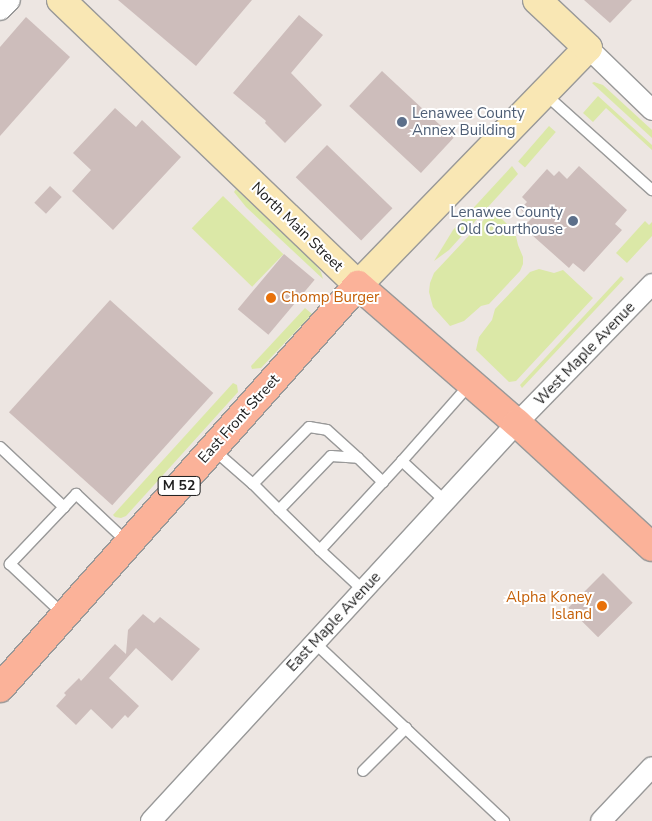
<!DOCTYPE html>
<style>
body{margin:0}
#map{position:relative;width:652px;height:821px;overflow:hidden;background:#ede6e2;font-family:"Nunito Sans",sans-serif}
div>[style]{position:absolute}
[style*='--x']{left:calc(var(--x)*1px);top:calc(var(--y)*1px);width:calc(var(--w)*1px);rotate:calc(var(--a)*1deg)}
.grass>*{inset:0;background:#dbe8a7;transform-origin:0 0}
.building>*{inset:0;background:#cdbdbb;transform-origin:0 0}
.roads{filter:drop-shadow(1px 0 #999) drop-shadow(-1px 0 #999) drop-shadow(0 1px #999) drop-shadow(0 -1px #999)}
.lane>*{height:10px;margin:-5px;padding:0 5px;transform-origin:5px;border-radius:5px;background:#fff}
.street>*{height:20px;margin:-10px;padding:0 10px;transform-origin:10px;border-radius:10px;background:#fff}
.secondary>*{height:28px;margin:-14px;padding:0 14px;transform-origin:14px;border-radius:14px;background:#f9e7b4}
.primary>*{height:28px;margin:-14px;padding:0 14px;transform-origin:14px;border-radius:14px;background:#fbb299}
.dots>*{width:14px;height:14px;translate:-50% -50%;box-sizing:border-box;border:2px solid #fff;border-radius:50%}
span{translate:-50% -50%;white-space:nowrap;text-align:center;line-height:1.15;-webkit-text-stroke:4px #fff;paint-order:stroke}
.shield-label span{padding:1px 4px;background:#fff;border:1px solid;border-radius:4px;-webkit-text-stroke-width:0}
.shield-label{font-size:14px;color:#1c1c1c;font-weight:700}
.service-label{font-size:15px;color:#4e5e75}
.left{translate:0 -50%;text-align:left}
.right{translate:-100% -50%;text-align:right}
.street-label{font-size:15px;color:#1c1c1c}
.food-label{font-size:15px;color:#c56008}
</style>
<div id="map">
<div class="grass">
<i style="clip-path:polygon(594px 82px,603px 85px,652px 130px,652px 138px,592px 83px)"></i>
<i style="clip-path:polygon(598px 96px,652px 145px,652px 150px,606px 108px,593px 122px,583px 113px)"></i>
<i style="left:549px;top:126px;width:9px;height:47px;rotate:41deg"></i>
<i style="clip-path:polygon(512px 166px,518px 174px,449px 250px,434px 261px,453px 230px)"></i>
<i style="clip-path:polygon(236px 189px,313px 262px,321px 272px,323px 279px,246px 207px,234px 192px)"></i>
<i style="left:223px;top:196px;width:84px;height:45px;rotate:44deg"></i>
<i style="clip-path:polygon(493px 210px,515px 232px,518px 245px,523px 257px,523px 264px,520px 271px,489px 304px,481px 306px,464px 321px,450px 326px,433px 307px,429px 292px,430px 283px,434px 273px)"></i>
<i style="clip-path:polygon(645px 221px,649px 225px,652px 222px,652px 236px,627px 263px,616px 253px)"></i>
<i style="clip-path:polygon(539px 269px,554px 273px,563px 270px,593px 298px,516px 381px,509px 382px,476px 350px,479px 337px,492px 320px,495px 309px,530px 272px)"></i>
<i style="clip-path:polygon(621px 276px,624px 279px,522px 388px,520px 385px)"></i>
<i style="clip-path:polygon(305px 308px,312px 314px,261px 368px,252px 369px,251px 366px)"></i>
<i style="clip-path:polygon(233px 383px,237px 385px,238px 392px,126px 516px,121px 518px,115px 517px,113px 515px)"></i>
</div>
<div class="building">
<i style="clip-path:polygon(118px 0,252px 0,196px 66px)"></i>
<i style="clip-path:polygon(584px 0,632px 0,610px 23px)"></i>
<i style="clip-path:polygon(299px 15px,323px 35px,291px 73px,322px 105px,285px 143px,265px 123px,266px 121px,233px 93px)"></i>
<i style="clip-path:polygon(26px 17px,70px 57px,0 136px,0 47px)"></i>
<i style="left:382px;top:71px;width:98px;height:48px;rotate:43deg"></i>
<i style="clip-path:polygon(115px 108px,136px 127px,142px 120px,181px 157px,113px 230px,72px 191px,91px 170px,73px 153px)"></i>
<i style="left:327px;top:145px;width:91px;height:45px;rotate:44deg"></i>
<i style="clip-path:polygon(579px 166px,627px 210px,615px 224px,622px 230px,584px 272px,573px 263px,569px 268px,523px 227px,531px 219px,520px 209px,527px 202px,522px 197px,547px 169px,554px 176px,559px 171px,567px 179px)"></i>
<i style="left:50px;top:186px;width:16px;height:23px;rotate:43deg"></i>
<i style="left:284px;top:254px;width:40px;height:72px;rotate:40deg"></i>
<i style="left:110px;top:300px;width:139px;height:151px;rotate:42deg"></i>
<i style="left:603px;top:573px;width:42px;height:49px;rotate:45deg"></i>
<i style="clip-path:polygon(143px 614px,154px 623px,160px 617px,200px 649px,172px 681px,136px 648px,109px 678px,139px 706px,128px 718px,125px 715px,112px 729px,91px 709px,76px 725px,56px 706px,66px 695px,64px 693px,79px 678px,81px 681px,115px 644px,126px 654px,128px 630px)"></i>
</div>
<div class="roads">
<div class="lane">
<i style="--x:545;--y:94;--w:144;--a:41.9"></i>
<i style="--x:0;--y:447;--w:88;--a:43.2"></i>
<i style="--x:64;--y:507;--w:79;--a:133.5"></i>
<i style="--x:10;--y:564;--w:73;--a:43.3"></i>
<i style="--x:214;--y:450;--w:52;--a:41.1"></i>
<i style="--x:445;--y:501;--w:59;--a:-137.1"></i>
<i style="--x:402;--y:461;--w:104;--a:-48.5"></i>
<i style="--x:64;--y:507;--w:18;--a:-47"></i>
<i style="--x:76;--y:494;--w:71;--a:43.3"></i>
<i style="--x:279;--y:510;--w:37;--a:-135"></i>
<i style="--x:253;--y:484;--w:80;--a:-45.5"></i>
<i style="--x:309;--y:427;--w:18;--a:9"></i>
<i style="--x:327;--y:430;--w:42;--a:42.1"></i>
<i style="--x:320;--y:550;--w:57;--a:-135.7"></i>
<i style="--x:279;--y:510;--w:75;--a:-46.1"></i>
<i style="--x:331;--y:456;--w:27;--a:4"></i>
<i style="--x:358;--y:458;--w:35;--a:44"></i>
<i style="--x:363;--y:590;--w:59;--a:-137.1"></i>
<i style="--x:320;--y:550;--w:121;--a:-47.3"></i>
<i style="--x:315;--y:643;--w:260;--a:43.3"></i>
<i style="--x:363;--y:771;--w:61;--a:-45"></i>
</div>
<div class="street">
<i style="--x:0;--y:10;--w:14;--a:-45"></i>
<i style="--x:588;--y:48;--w:89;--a:44.1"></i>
<i style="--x:151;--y:821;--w:541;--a:-47.4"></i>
<i style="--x:517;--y:423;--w:194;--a:-45.8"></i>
<i style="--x:601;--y:821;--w:74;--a:-46.6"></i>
</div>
<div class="secondary">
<i style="--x:61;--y:0;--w:412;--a:43.8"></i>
<i style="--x:358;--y:285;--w:330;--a:-45.9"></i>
<i style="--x:588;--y:48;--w:70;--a:-136.7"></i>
</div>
<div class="primary">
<i style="--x:0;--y:688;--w:539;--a:-48.38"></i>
<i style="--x:358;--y:285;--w:211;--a:41"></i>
<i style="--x:517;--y:423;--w:183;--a:42.6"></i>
</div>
</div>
<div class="dots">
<i style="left:402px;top:122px;background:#5c6f8a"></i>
<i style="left:573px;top:221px;background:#5c6f8a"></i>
<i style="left:271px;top:298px;background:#e8710a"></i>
<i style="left:602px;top:606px;background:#e8710a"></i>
</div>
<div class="shield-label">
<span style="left:179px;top:486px">M 52</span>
</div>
<div class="service-label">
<span class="left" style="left:412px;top:122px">Lenawee County<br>Annex Building</span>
<span class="right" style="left:563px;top:221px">Lenawee County<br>Old Courthouse</span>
</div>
<div class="street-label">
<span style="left:297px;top:227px;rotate:44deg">North Main Street</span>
<span style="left:585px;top:354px;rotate:-46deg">West Maple Avenue</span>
<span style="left:239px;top:419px;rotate:-48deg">East Front Street</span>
<span style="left:334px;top:622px;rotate:-47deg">East Maple Avenue</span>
</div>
<div class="food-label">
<span class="left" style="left:281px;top:298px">Chomp Burger</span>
<span class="right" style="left:592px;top:606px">Alpha Koney<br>Island</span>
</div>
</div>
